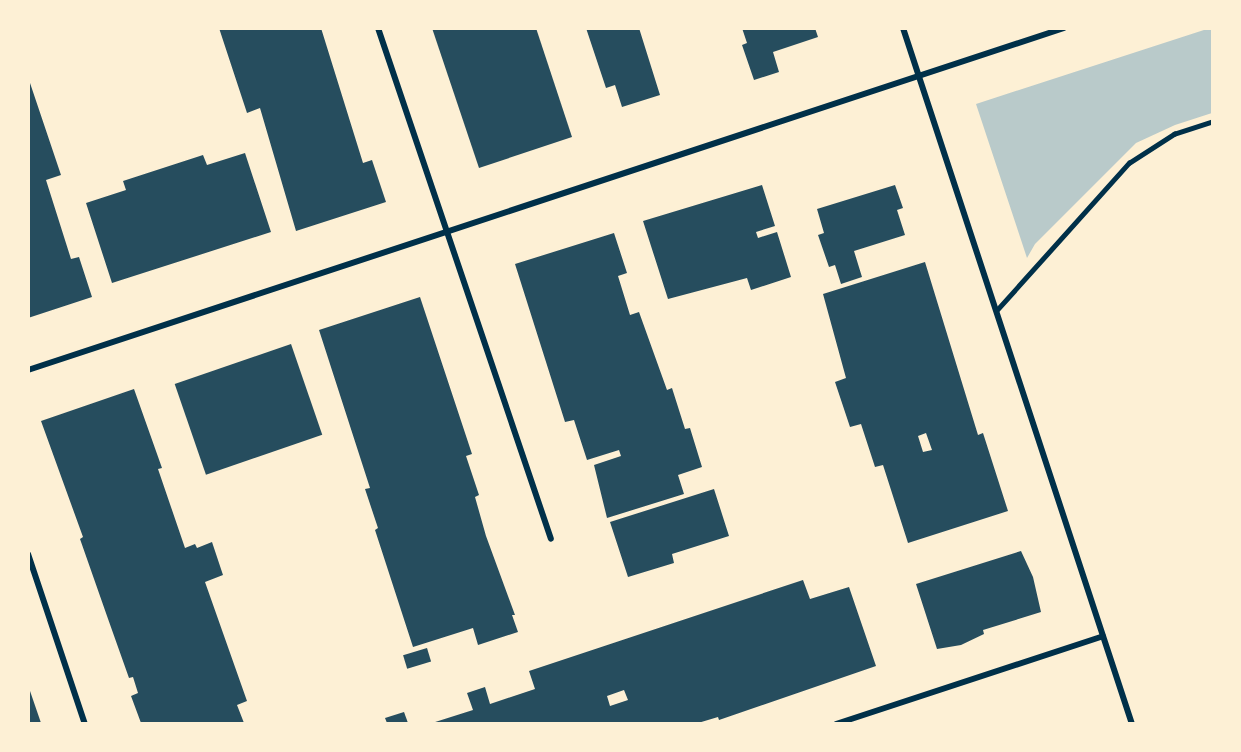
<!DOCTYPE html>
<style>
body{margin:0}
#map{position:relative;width:1241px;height:752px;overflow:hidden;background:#fdf0d5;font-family:Commissioner,sans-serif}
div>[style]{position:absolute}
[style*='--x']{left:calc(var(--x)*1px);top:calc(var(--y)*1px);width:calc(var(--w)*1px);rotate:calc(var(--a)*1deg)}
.green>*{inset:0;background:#b9caca}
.building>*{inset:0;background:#264d5e;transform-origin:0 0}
.service>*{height:4.5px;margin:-2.25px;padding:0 2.25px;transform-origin:2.25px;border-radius:2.25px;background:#003049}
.minor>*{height:6px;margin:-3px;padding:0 3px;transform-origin:3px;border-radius:3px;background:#003049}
span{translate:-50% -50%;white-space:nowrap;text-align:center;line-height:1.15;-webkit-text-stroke:6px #fdf0d5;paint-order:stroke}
.frame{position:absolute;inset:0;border:30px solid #fdf0d5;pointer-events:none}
</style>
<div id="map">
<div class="green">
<i style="clip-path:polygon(1207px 29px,1212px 29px,1212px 113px,1175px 125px,1136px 143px,1035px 244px,1027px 258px,976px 104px)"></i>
</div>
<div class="building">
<i style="clip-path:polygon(219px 28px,321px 28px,363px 163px,372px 160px,386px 202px,296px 231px,260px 108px,247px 113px)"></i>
<i style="clip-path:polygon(432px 28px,536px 28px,572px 137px,479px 168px)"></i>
<i style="clip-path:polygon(586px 28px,639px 28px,660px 95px,622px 107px,615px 85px,606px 88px)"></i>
<i style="clip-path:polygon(742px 28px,815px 28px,818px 37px,773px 52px,779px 72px,754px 80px,742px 45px,747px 43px)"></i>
<i style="clip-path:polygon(28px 77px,61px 175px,46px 180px,71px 259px,79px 257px,92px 297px,28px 318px)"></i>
<i style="clip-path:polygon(245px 153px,271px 232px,112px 283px,86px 203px,126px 190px,123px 181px,203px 155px,207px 165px)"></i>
<i style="clip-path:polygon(762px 185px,775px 226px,756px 232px,758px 238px,777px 232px,791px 277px,751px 290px,747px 278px,668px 299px,643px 221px)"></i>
<i style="clip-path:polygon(895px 185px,903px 208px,897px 210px,905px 235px,854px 251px,862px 277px,841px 284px,835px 265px,829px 267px,818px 235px,824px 233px,817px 209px)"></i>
<i style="clip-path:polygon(614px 233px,627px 273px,618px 276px,630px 315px,639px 312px,667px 390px,672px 388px,685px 429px,690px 428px,702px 467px,678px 475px,684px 494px,607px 518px,594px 465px,621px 456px,619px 450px,587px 460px,574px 420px,565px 422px,515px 264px)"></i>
<i style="clip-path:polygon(evenodd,925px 262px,978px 435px,983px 433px,1008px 511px,908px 543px,883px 465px,875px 467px,861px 424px,850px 427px,835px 382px,846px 378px,823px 294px,925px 262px,926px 433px,932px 450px,923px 452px,918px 436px,926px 433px)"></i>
<i style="clip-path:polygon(420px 297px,472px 454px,466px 456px,479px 495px,475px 497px,486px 536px,515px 615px,512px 615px,518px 632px,478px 645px,473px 628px,413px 647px,375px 530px,378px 528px,365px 489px,370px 488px,319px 330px)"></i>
<i style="left:291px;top:344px;width:96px;height:123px;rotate:71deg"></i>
<i style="clip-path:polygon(134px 389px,162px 468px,158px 469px,185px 548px,195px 544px,197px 548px,212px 542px,223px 575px,205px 582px,247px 701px,237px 705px,244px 723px,141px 723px,131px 696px,138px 693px,133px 677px,129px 678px,107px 616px,80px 539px,83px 537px,41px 421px)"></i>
<i style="clip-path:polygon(714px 489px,729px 536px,672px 554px,674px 563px,628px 577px,610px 522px)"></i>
<i style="clip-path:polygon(1021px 551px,1033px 577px,1041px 612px,983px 630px,984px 634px,961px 645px,937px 649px,916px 584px)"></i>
<i style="clip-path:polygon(evenodd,803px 580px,810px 599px,849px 587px,876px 666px,719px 720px,718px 717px,698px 723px,432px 723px,473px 710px,467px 693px,485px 687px,490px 704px,535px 689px,529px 671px,803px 580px,624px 690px,628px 700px,610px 706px,607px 696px,624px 690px)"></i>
<i style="left:427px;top:648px;width:14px;height:25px;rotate:73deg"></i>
<i style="clip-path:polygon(29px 688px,41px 723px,28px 723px)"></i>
<i style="clip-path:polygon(404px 712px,408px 723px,387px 723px,385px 718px)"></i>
</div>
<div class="service">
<i style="--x:996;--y:311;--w:199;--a:-48.1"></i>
<i style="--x:1129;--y:163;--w:54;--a:-32.8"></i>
<i style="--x:1174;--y:134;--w:40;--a:-18"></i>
</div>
<div class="minor">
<i style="--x:378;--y:28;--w:539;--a:71.3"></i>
<i style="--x:903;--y:28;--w:733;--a:71.79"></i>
<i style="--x:28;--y:370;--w:1091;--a:-18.27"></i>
<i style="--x:28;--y:554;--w:179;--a:71.5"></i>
<i style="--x:836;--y:724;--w:281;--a:-18.2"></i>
</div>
<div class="frame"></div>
</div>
